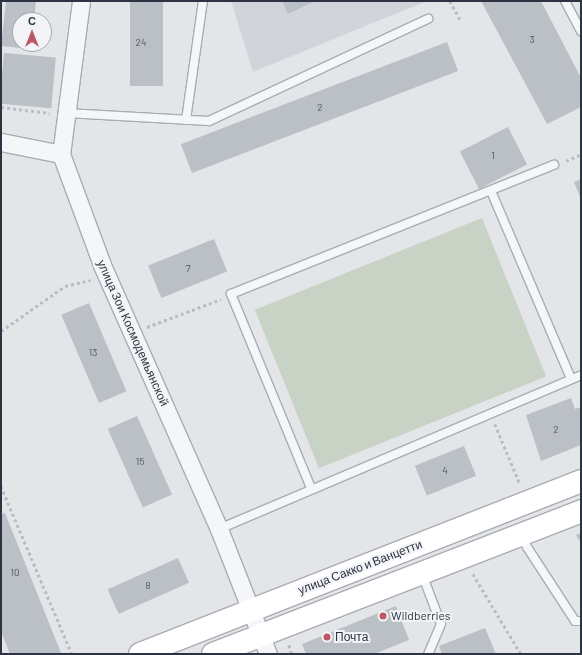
<!DOCTYPE html>
<meta charset="utf-8">
<style>
body{margin:0}
#map{position:relative;width:582px;height:655px;overflow:hidden;background:#e3e5e9;font-family:Barlow,sans-serif}
div>[style]{position:absolute}
[style*='--x']{left:calc(var(--x)*1px);top:calc(var(--y)*1px);width:calc(var(--w)*1px);rotate:calc(var(--a)*1deg)}
.built>*{inset:0;background:#d1d5db}
.green>*{inset:0;background:#c8d2c5;transform-origin:0 0}
.building>*{inset:0;background:#bbbfc6;transform-origin:0 0}
.path>*{height:2.5px;margin-top:-1.25px;transform-origin:0;background:repeating-linear-gradient(90deg,#b9bcc1 0 3px,transparent 0 6px)}
.roads{filter:drop-shadow(1px 0 #a9acb3) drop-shadow(-1px 0 #a9acb3) drop-shadow(0 1px #a9acb3) drop-shadow(0 -1px #a9acb3)}
.lane>*{height:8px;margin:-4px;padding:0 4px;transform-origin:4px;border-radius:4px;background:#f5f6f8}
.street>*{height:17px;margin:-8.5px;padding:0 8.5px;transform-origin:8.5px;border-radius:8.5px;background:#f5f6f8}
.secondary>*{height:22px;margin:-11px;padding:0 11px;transform-origin:11px;border-radius:11px;background:#fff}
.dots>*{width:11px;height:11px;translate:-50% -50%;box-sizing:border-box;border:2px solid #f2f4f7;border-radius:50%}
span{translate:-50% -50%;white-space:nowrap;text-align:center;line-height:1.15;-webkit-text-stroke:4px #f2f4f7;paint-order:stroke}
.number-label{font-size:10px;color:#505662}
.number-label span{-webkit-text-stroke-width:0}
.street-label{font-size:12px;color:#2d3340}
.poi-label{font-size:12px;color:#2d3340}
.left{translate:0 -50%;text-align:left}
.frame{position:absolute;inset:0;border:2px solid #2d3340;pointer-events:none}
.north{position:absolute;left:12px;top:12px;width:40px;height:40px;box-sizing:border-box;background:#f2f4f7;border:1px solid #a3a7ae;border-radius:50%;rotate:0deg;font-size:11px;font-weight:700;line-height:16px;text-align:center;color:#2d3340}
.north::after{content:'';display:block;margin:auto;width:14px;height:18px;background:#bf5766;clip-path:polygon(50% 0,100% 100%,50% 72%,0 100%)}
</style>
<div id="map">
<div class="built">
<i style="clip-path:polygon(231px 1px,427px 1px,253px 72px)"></i>
</div>
<div class="green">
<i style="left:482px;top:218px;width:171px;height:245px;rotate:68deg"></i>
</div>
<div class="building">
<i style="clip-path:polygon(6px 1px,36px 1px,34px 20px,20px 20px,20px 44px,31px 44px,30px 49px,1px 46px)"></i>
<i style="left:130px;top:1px;width:33px;height:85px"></i>
<i style="clip-path:polygon(282px 1px,315px 1px,288px 14px)"></i>
<i style="clip-path:polygon(481px 1px,541px 1px,581px 78px,581px 107px,547px 124px)"></i>
<i style="left:447px;top:42px;width:31px;height:285px;rotate:69deg"></i>
<i style="left:4px;top:53px;width:52px;height:51px;rotate:5deg"></i>
<i style="left:508px;top:127px;width:42px;height:54px;rotate:63deg"></i>
<i style="clip-path:polygon(581px 179px,581px 196px,580px 197px,574px 182px)"></i>
<i style="left:214px;top:239px;width:35px;height:71px;rotate:68deg"></i>
<i style="left:89px;top:303px;width:96px;height:30px;rotate:67deg"></i>
<i style="clip-path:polygon(571px 398px,575px 409px,581px 407px,581px 445px,541px 461px,526px 415px)"></i>
<i style="left:137px;top:416px;width:86px;height:32px;rotate:66deg"></i>
<i style="left:464px;top:446px;width:32px;height:53px;rotate:68deg"></i>
<i style="clip-path:polygon(5px 513px,61px 653px,59px 654px,10px 654px,1px 631px,1px 514px)"></i>
<i style="clip-path:polygon(581px 533px,581px 543px,576px 535px)"></i>
<i style="left:178px;top:558px;width:27px;height:77px;rotate:66deg"></i>
<i style="clip-path:polygon(396px 606px,409px 640px,374px 654px,306px 654px,302px 644px)"></i>
<i style="clip-path:polygon(485px 628px,496px 654px,442px 654px,439px 646px)"></i>
</div>
<div class="path">
<i style="--x:450;--y:1;--w:23;--a:61"></i>
<i style="--x:1;--y:107;--w:49;--a:7"></i>
<i style="--x:566;--y:161;--w:17;--a:-25"></i>
<i style="--x:147;--y:327;--w:79;--a:-20.7"></i>
<i style="--x:1;--y:331;--w:78;--a:-35.1"></i>
<i style="--x:65;--y:286;--w:26;--a:-13"></i>
<i style="--x:495;--y:424;--w:65;--a:67.4"></i>
<i style="--x:1;--y:486;--w:182;--a:67.1"></i>
<i style="--x:473;--y:574;--w:93;--a:59"></i>
<i style="--x:289;--y:645;--w:9;--a:72"></i>
</div>
<div class="roads">
<div class="lane">
<i style="--x:565;--y:1;--w:34;--a:62"></i>
<i style="--x:66;--y:113;--w:143;--a:3.2"></i>
<i style="--x:209;--y:121;--w:242;--a:-25"></i>
<i style="--x:186;--y:120;--w:120;--a:-81.9"></i>
<i style="--x:491;--y:191;--w:204;--a:66.9"></i>
<i style="--x:311;--y:488;--w:210;--a:-112.4"></i>
<i style="--x:231;--y:294;--w:348;--a:-21.8"></i>
<i style="--x:219;--y:529;--w:393;--a:-23"></i>
<i style="--x:523;--y:535;--w:13;--a:72"></i>
<i style="--x:527;--y:547;--w:88;--a:57"></i>
<i style="--x:575;--y:621;--w:6;--a:0"></i>
<i style="--x:422;--y:574;--w:53;--a:69.2"></i>
<i style="--x:441;--y:624;--w:33;--a:113"></i>
</div>
<div class="street">
<i style="--x:81;--y:1;--w:154;--a:97.4"></i>
<i style="--x:61;--y:154;--w:118;--a:69.7"></i>
<i style="--x:102;--y:265;--w:289;--a:66.1"></i>
<i style="--x:219;--y:529;--w:134;--a:68.6"></i>
<i style="--x:1;--y:142;--w:61;--a:11.3"></i>
</div>
<div class="secondary">
<i style="--x:140;--y:654;--w:474;--a:-21.4"></i>
<i style="--x:213;--y:654;--w:395;--a:-21.2"></i>
</div>
</div>
<div class="dots">
<i style="left:383px;top:616px;background:#bf5766"></i>
<i style="left:327px;top:637px;background:#bf5766"></i>
</div>
<div class="number-label">
<span style="left:532px;top:40px">3</span>
<span style="left:141px;top:43px">24</span>
<span style="left:320px;top:108px">2</span>
<span style="left:493px;top:156px">1</span>
<span style="left:188px;top:269px">7</span>
<span style="left:93px;top:353px">13</span>
<span style="left:556px;top:430px">2</span>
<span style="left:140px;top:462px">15</span>
<span style="left:445px;top:471px">4</span>
<span style="left:15px;top:573px">10</span>
<span style="left:148px;top:586px">8</span>
</div>
<div class="street-label">
<span style="left:133px;top:333px;rotate:66deg">улица Зои Космодемьянской</span>
<span style="left:360px;top:567px;rotate:-21deg">улица Сакко и Ванцетти</span>
</div>
<div class="poi-label">
<span class="left" style="left:391px;top:616px">Wildberries</span>
<span class="left" style="left:335px;top:637px">Почта</span>
</div>
<div class="frame"></div>
<div class="north">С</div>
</div>
